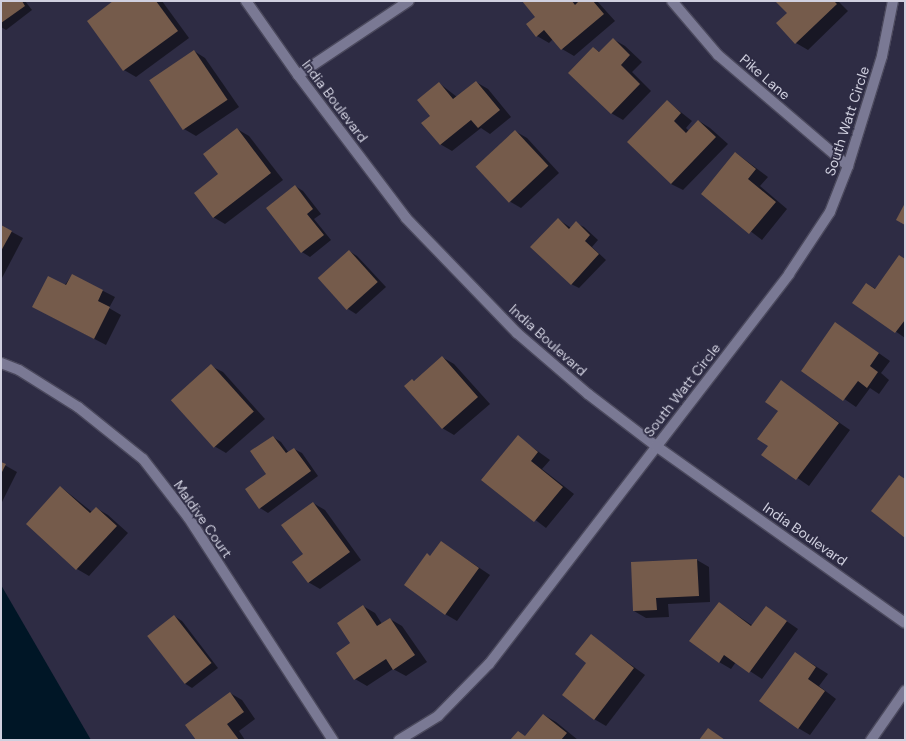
<!DOCTYPE html>
<style>
body{margin:0}
#map{position:relative;width:906px;height:741px;overflow:hidden;background:#2e2c44;font-family:"DM Sans",sans-serif}
div>[style]{position:absolute}
[style*='--x']{left:calc(var(--x)*1px);top:calc(var(--y)*1px);width:calc(var(--w)*1px);rotate:calc(var(--a)*1deg)}
.water>*{inset:0;background:#001626}
.shadow>*{inset:0;background:#0007}
.building>*{inset:0;background:#755b4b;transform-origin:0 0}
.roads{filter:drop-shadow(1px 0 #4b495d) drop-shadow(-1px 0 #4b495d) drop-shadow(0 1px #4b495d) drop-shadow(0 -1px #4b495d)}
.minor>*{height:10px;margin:-5px;padding:0 5px;transform-origin:5px;border-radius:5px;background:#7a7994}
.tertiary>*{height:10px;margin:-5px;padding:0 5px;transform-origin:5px;border-radius:5px;background:#7a7994}
span{translate:-50% -50%;white-space:nowrap;text-align:center;line-height:1.15;-webkit-text-stroke:3.5px #2e2c44;paint-order:stroke}
.street-label{font-size:14px;color:#d0d0df}
.frame{position:absolute;inset:0;border:2px solid #d0d0df;pointer-events:none}
</style>
<div id="map">
<div class="water">
<i style="clip-path:polygon(1px 585px,91px 740px,1px 740px)"></i>
</div>
<div class="shadow">
<i style="clip-path:polygon(1px 1px,25px 1px,32px 10px,6px 30px,1px 27px)"></i>
<i style="clip-path:polygon(115px 1px,162px 1px,189px 38px,136px 77px,124px 70px)"></i>
<i style="clip-path:polygon(524px 1px,597px 1px,615px 21px,574px 56px,562px 49px,553px 39px,549px 43px,537px 36px,536px 17px)"></i>
<i style="clip-path:polygon(777px 1px,838px 1px,848px 11px,808px 50px,796px 43px,788px 13px)"></i>
<i style="clip-path:polygon(613px 39px,625px 46px,642px 62px,632px 72px,651px 91px,623px 120px,611px 113px,593px 48px,600px 52px)"></i>
<i style="clip-path:polygon(194px 51px,205px 58px,239px 107px,196px 136px,184px 129px)"></i>
<i style="clip-path:polygon(476px 82px,488px 89px,511px 117px,490px 134px,481px 128px,452px 151px,440px 144px,439px 83px,457px 97px)"></i>
<i style="clip-path:polygon(668px 102px,692px 121px,686px 128px,689px 131px,699px 121px,710px 128px,728px 144px,683px 190px,671px 184px)"></i>
<i style="clip-path:polygon(237px 129px,249px 136px,283px 180px,225px 224px,213px 217px,220px 175px)"></i>
<i style="clip-path:polygon(515px 131px,527px 138px,559px 173px,521px 208px,509px 201px)"></i>
<i style="clip-path:polygon(736px 153px,768px 177px,760px 186px,787px 209px,762px 240px,702px 194px)"></i>
<i style="clip-path:polygon(295px 186px,303px 191px,321px 214px,314px 219px,331px 240px,310px 257px,302px 252px,267px 208px)"></i>
<i style="clip-path:polygon(558px 219px,571px 228px,576px 223px,584px 227px,598px 240px,592px 247px,606px 260px,579px 288px,571px 284px)"></i>
<i style="clip-path:polygon(1px 226px,23px 238px,2px 278px,1px 278px)"></i>
<i style="clip-path:polygon(349px 251px,357px 256px,386px 287px,356px 314px,348px 309px,320px 278px)"></i>
<i style="clip-path:polygon(905px 260px,905px 338px,854px 302px,867px 284px,876px 289px)"></i>
<i style="clip-path:polygon(72px 275px,115px 297px,109px 308px,121px 315px,106px 345px,45px 313px)"></i>
<i style="clip-path:polygon(836px 323px,890px 361px,881px 373px,889px 380px,879px 394px,870px 388px,856px 407px,802px 370px)"></i>
<i style="clip-path:polygon(442px 357px,454px 364px,490px 404px,454px 435px,442px 428px,413px 380px,415px 381px)"></i>
<i style="clip-path:polygon(211px 366px,223px 372px,265px 419px,226px 453px,214px 446px)"></i>
<i style="clip-path:polygon(781px 382px,850px 430px,809px 486px,763px 454px,769px 446px,779px 411px)"></i>
<i style="clip-path:polygon(273px 437px,281px 442px,289px 453px,294px 449px,302px 453px,318px 476px,268px 513px,260px 508px)"></i>
<i style="clip-path:polygon(518px 437px,550px 460px,542px 469px,574px 494px,546px 528px,483px 480px)"></i>
<i style="clip-path:polygon(1px 463px,17px 472px,1px 504px)"></i>
<i style="clip-path:polygon(61px 487px,92px 512px,96px 508px,108px 515px,128px 533px,89px 576px,77px 569px,28px 524px)"></i>
<i style="clip-path:polygon(313px 503px,325px 510px,361px 560px,320px 589px,308px 582px)"></i>
<i style="clip-path:polygon(441px 542px,490px 575px,457px 621px,445px 614px,431px 557px)"></i>
<i style="clip-path:polygon(697px 560px,709px 567px,710px 602px,668px 604px,669px 617px,646px 618px,634px 611px)"></i>
<i style="clip-path:polygon(719px 603px,753px 626px,766px 607px,798px 629px,762px 679px,736px 662px,731px 669px,719px 662px)"></i>
<i style="clip-path:polygon(363px 606px,375px 613px,382px 624px,390px 619px,402px 626px,427px 662px,406px 676px,393px 669px,367px 686px,355px 679px,352px 644px)"></i>
<i style="clip-path:polygon(174px 616px,182px 621px,218px 668px,192px 688px,184px 683px)"></i>
<i style="clip-path:polygon(591px 636px,645px 675px,606px 726px,594px 719px,588px 663px)"></i>
<i style="clip-path:polygon(795px 653px,828px 674px,819px 686px,836px 699px,810px 735px,798px 728px)"></i>
<i style="clip-path:polygon(230px 693px,242px 700px,255px 719px,239px 731px,245px 740px,197px 740px)"></i>
<i style="clip-path:polygon(544px 715px,556px 722px,578px 740px,511px 740px,518px 732px,526px 737px)"></i>
</div>
<div class="building">
<i style="clip-path:polygon(1px 1px,22px 1px,25px 6px,1px 23px)"></i>
<i style="clip-path:polygon(113px 1px,156px 1px,178px 31px,123px 71px,87px 21px)"></i>
<i style="clip-path:polygon(522px 1px,572px 1px,575px 5px,579px 1px,593px 1px,604px 14px,561px 50px,544px 30px,536px 37px,526px 24px,535px 17px)"></i>
<i style="clip-path:polygon(775px 1px,834px 1px,837px 4px,795px 44px,776px 23px,787px 13px)"></i>
<i style="clip-path:polygon(613px 38px,630px 55px,621px 65px,640px 84px,611px 114px,568px 73px,593px 47px,599px 52px)"></i>
<i style="left:194px;top:50px;width:60px;height:54px;rotate:56deg"></i>
<i style="clip-path:polygon(476px 81px,500px 110px,478px 128px,471px 120px,440px 145px,421px 123px,430px 116px,417px 100px,439px 82px,453px 99px)"></i>
<i style="clip-path:polygon(667px 100px,681px 113px,674px 121px,686px 133px,698px 120px,716px 137px,671px 184px,627px 142px)"></i>
<i style="clip-path:polygon(237px 128px,271px 173px,213px 218px,194px 193px,218px 174px,203px 154px)"></i>
<i style="left:515px;top:130px;width:49px;height:54px;rotate:47deg"></i>
<i style="clip-path:polygon(735px 152px,756px 169px,748px 179px,776px 202px,749px 234px,701px 194px)"></i>
<i style="clip-path:polygon(295px 185px,313px 209px,307px 214px,324px 235px,301px 253px,266px 208px)"></i>
<i style="clip-path:polygon(905px 203px,905px 225px,896px 220px)"></i>
<i style="clip-path:polygon(558px 218px,569px 229px,576px 221px,590px 235px,585px 241px,599px 254px,571px 285px,530px 247px)"></i>
<i style="clip-path:polygon(1px 225px,12px 231px,1px 251px)"></i>
<i style="left:349px;top:250px;width:43px;height:42px;rotate:48deg"></i>
<i style="clip-path:polygon(899px 255px,905px 259px,905px 320px,895px 333px,852px 303px,866px 283px,875px 289px)"></i>
<i style="clip-path:polygon(72px 274px,103px 290px,98px 301px,110px 307px,94px 339px,32px 307px,48px 276px,66px 285px)"></i>
<i style="clip-path:polygon(835px 322px,879px 353px,870px 366px,878px 372px,867px 388px,858px 381px,843px 401px,801px 371px)"></i>
<i style="clip-path:polygon(442px 356px,478px 397px,442px 429px,404px 386px,412px 379px,414px 381px)"></i>
<i style="left:211px;top:364px;width:64px;height:54px;rotate:48deg"></i>
<i style="clip-path:polygon(781px 380px,839px 423px,796px 480px,761px 455px,768px 446px,757px 439px,778px 411px,765px 402px)"></i>
<i style="clip-path:polygon(518px 435px,538px 452px,531px 461px,563px 487px,534px 522px,481px 480px)"></i>
<i style="clip-path:polygon(273px 436px,286px 453px,294px 448px,311px 471px,259px 509px,245px 489px,266px 474px,250px 451px)"></i>
<i style="clip-path:polygon(1px 462px,6px 464px,1px 474px)"></i>
<i style="clip-path:polygon(899px 475px,905px 479px,905px 538px,871px 511px)"></i>
<i style="clip-path:polygon(60px 486px,90px 513px,96px 507px,117px 526px,76px 570px,26px 524px)"></i>
<i style="clip-path:polygon(313px 502px,350px 552px,308px 583px,292px 562px,303px 554px,281px 525px)"></i>
<i style="clip-path:polygon(441px 541px,479px 568px,445px 615px,404px 585px,427px 553px,430px 556px)"></i>
<i style="clip-path:polygon(697px 559px,699px 596px,656px 598px,657px 610px,633px 611px,631px 562px)"></i>
<i style="clip-path:polygon(719px 602px,751px 626px,766px 606px,787px 621px,749px 673px,724px 655px,719px 663px,689px 641px)"></i>
<i style="clip-path:polygon(363px 605px,377px 626px,390px 618px,415px 655px,393px 670px,386px 659px,354px 680px,336px 653px,350px 643px,337px 623px)"></i>
<i style="left:174px;top:615px;width:61px;height:34px;rotate:52deg"></i>
<i style="clip-path:polygon(591px 634px,634px 668px,594px 720px,562px 695px,586px 663px,575px 654px)"></i>
<i style="clip-path:polygon(795px 652px,816px 667px,808px 679px,825px 691px,798px 729px,759px 701px)"></i>
<i style="clip-path:polygon(230px 692px,244px 712px,227px 724px,239px 740px,196px 740px,185px 725px)"></i>
<i style="clip-path:polygon(543px 714px,567px 733px,561px 740px,510px 740px,518px 731px,525px 736px)"></i>
<i style="clip-path:polygon(708px 728px,725px 740px,699px 740px)"></i>
</div>
<div class="roads">
<div class="minor">
<i style="--x:672;--y:1;--w:71;--a:49.6"></i>
<i style="--x:718;--y:55;--w:171;--a:40.5"></i>
<i style="--x:298;--y:75;--w:133;--a:-33.7"></i>
<i style="--x:1;--y:363;--w:19;--a:21"></i>
<i style="--x:19;--y:370;--w:70;--a:32.1"></i>
<i style="--x:78;--y:407;--w:83;--a:38.7"></i>
<i style="--x:143;--y:459;--w:73;--a:52.2"></i>
<i style="--x:188;--y:517;--w:266;--a:57"></i>
<i style="--x:399;--y:740;--w:46;--a:-31.6"></i>
<i style="--x:438;--y:716;--w:73;--a:-45.6"></i>
<i style="--x:489;--y:664;--w:492;--a:-52.4"></i>
<i style="--x:789;--y:274;--w:74;--a:-56.5"></i>
<i style="--x:830;--y:212;--w:49;--a:-68.6"></i>
<i style="--x:848;--y:166;--w:115;--a:-72.8"></i>
<i style="--x:882;--y:56;--w:56;--a:-78.7"></i>
<i style="--x:871;--y:740;--w:60;--a:-55.2"></i>
</div>
<div class="tertiary">
<i style="--x:246;--y:1;--w:90;--a:54.9"></i>
<i style="--x:298;--y:75;--w:179;--a:52.9"></i>
<i style="--x:406;--y:218;--w:160;--a:46"></i>
<i style="--x:517;--y:333;--w:94;--a:40.7"></i>
<i style="--x:588;--y:394;--w:86;--a:37.4"></i>
<i style="--x:656;--y:446;--w:305;--a:35.4"></i>
</div>
</div>
<div class="street-label">
<span style="left:765px;top:77px;rotate:41deg">Pike Lane</span>
<span style="left:335px;top:101px;rotate:53deg">India Boulevard</span>
<span style="left:847px;top:121px;rotate:-72deg">South Watt Circle</span>
<span style="left:548px;top:340px;rotate:42deg">India Boulevard</span>
<span style="left:682px;top:390px;rotate:-52deg">South Watt Circle</span>
<span style="left:203px;top:519px;rotate:55deg">Maldive Court</span>
<span style="left:805px;top:534px;rotate:35deg">India Boulevard</span>
</div>
<div class="frame"></div>
</div>
